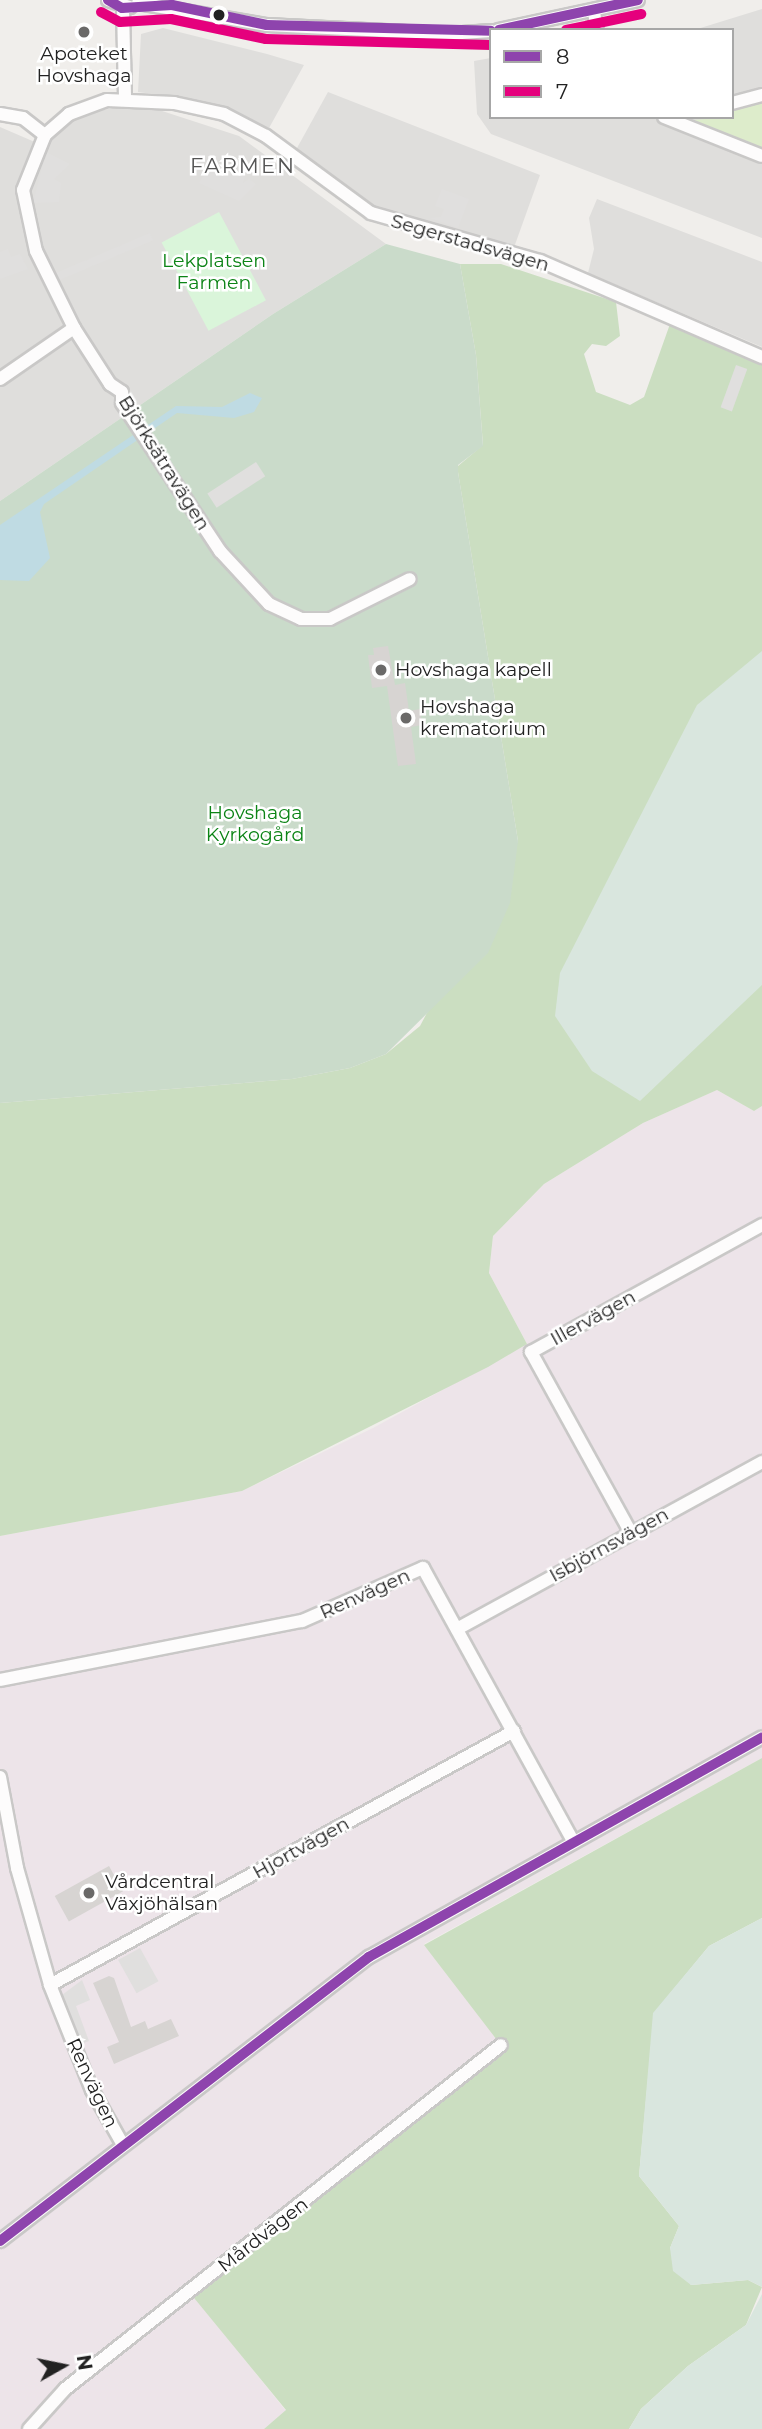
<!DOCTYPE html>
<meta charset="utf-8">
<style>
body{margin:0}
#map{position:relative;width:762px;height:2429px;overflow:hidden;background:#f0eeeb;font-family:Montserrat,sans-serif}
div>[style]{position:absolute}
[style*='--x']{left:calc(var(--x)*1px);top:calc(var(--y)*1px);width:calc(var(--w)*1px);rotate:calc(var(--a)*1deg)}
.residential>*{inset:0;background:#dfdedc}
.industrial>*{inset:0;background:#ede4e9}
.grass>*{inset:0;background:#ddeccb}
.forest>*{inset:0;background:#cbdec1}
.wetland>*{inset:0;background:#d9e6de}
.cemetery>*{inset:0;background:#cadbca}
.park>*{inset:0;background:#daf5da;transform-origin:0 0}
.parking>*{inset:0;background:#e0dfde;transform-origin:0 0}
.water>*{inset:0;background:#bfdbe3}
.building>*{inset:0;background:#d7d4d2;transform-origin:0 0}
.roads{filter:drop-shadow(2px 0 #c9c8c7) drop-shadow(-2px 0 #c9c8c7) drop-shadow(0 2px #c9c8c7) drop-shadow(0 -2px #c9c8c7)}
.minor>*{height:12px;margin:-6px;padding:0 6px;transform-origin:6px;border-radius:6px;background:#fdfcfc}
.bus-1>*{height:10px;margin:-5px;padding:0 5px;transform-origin:5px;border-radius:5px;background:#8e44ad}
.bus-2>*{height:10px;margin:-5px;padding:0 5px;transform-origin:5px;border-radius:5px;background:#e5007d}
.dots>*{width:19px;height:19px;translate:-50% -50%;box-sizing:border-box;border:4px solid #fff;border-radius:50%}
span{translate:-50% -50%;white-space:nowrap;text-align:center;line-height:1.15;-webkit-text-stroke:5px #fff;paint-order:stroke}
.poi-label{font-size:19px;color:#222}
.left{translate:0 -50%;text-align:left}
.street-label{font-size:19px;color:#222}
.park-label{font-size:19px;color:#0c8416}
.neighbourhood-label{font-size:21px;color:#555;letter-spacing:2px}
.legend{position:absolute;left:489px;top:28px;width:245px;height:91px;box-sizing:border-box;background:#fff;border:2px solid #a7a7a7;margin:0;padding:9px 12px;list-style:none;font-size:21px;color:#222}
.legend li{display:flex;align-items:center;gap:14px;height:35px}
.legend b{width:35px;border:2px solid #a7a7a7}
.north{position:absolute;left:28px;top:2331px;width:70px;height:70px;-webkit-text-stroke:5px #fff;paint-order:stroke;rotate:81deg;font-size:19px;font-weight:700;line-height:28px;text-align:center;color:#222}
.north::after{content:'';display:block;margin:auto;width:24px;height:32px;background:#222;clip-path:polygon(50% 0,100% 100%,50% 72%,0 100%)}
</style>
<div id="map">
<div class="residential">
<i style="clip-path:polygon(762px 9px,762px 238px,491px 134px,477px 114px,474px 61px,491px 58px,491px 117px,732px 117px,732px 30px,694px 30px)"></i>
<i style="clip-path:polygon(163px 28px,267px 54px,304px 65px,269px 128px,190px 99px,138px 92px,141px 34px)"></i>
<i style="clip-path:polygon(328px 92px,540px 175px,512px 253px,371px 213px,292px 157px)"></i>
<i style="clip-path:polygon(117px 107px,159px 110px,239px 136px,386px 244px,273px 314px,0 501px,0 127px,44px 146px,81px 115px)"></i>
<i style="clip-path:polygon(597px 199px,762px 262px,762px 347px,588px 273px,594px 249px,589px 218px)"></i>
</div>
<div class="industrial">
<i style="clip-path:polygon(717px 1090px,754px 1111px,762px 1106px,762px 1758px,424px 1944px,501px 2045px,191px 2293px,286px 2411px,264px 2429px,0 2429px,0 1536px,242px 1491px,373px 1428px,527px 1344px,489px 1273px,493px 1236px,544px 1184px,643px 1123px)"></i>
</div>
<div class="grass">
<i style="clip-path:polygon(762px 100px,762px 151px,693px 120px,732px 117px,732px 107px)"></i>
</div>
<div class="forest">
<i style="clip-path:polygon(460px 264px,501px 264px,616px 302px,620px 336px,606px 346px,592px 344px,584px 354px,596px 392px,630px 405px,644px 397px,670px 324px,762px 362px,762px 1106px,754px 1111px,717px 1090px,643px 1123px,544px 1184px,493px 1236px,489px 1273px,527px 1344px,488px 1367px,242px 1491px,0 1536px,0 1103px,292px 1079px,350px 1068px,386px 1054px,420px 1026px,518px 841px,458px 472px,458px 466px,483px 445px,476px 355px)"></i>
<i style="clip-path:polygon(762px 1758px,762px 1918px,709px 1946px,654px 2013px,639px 2176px,679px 2226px,670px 2248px,691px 2285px,748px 2280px,762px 2287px,746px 2325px,688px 2366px,641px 2409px,629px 2429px,264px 2429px,286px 2410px,190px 2293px,500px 2044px,424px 1945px)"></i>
</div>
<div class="wetland">
<i style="clip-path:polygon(762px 651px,762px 985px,640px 1101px,592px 1071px,555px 1016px,560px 973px,697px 705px)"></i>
<i style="clip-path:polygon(762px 1918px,762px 2287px,748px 2280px,691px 2285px,673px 2271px,670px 2248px,679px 2226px,639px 2176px,653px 2013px,709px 1946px)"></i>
<i style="clip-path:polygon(762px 2294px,762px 2429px,629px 2429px,641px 2409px,688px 2366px,746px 2325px)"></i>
</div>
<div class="cemetery">
<i style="clip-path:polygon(386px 244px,460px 264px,476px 355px,483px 446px,458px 465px,458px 472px,518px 841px,510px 903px,488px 953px,386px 1054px,350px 1068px,292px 1079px,0 1103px,0 501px,273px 314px)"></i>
</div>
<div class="park">
<i style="left:219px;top:212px;width:100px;height:65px;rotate:62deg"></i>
</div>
<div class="parking">
<i style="clip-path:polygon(46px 152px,70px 164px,54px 179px,61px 183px,59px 202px,33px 203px)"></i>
<i style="clip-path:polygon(213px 161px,245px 176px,243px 183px,249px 179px,256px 184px,239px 201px,199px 183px)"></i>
<i style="clip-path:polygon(442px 189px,469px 199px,458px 228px,430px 218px,441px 217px,444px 209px,435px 206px)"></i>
<i style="left:150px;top:233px;width:8px;height:103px;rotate:67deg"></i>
<i style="clip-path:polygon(8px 249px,11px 257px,20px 254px,28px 269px,0 279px,0 252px)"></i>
<i style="left:736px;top:365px;width:12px;height:45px;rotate:20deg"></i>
<i style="left:256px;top:462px;width:17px;height:58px;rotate:57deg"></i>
<i style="left:140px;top:1948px;width:38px;height:25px;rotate:61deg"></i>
<i style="clip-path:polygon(82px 1980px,90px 2000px,76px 2006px,89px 2041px,81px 2044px,62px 1995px)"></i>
</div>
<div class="water">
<i style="clip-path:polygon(250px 393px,262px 398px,254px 412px,234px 418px,177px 413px,44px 504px,40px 512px,50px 558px,29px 581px,0 580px,0 525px,176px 406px,222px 407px)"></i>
</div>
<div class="building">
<i style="clip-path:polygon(388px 646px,395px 685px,405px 683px,409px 711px,420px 709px,422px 725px,411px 727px,416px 764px,398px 766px,387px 686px,372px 688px,368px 655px,374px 655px,373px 648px)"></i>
<i style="left:109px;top:1866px;width:29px;height:62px;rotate:61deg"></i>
<i style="clip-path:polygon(109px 1976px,114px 1978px,131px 2027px,145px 2021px,148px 2029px,171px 2019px,179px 2036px,114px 2064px,107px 2047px,119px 2042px,93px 1983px)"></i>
</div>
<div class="roads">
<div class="minor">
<i style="--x:108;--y:0;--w:23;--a:18"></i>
<i style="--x:138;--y:3;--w:131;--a:9.7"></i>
<i style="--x:267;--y:25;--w:180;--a:2.9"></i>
<i style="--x:447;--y:34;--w:44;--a:-3.9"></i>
<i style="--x:123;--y:8;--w:91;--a:88.7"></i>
<i style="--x:594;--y:12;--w:18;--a:81"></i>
<i style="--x:498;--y:30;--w:143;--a:-12.1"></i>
<i style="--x:732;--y:103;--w:31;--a:-15"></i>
<i style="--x:0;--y:114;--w:23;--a:10"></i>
<i style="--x:23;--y:118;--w:28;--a:38"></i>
<i style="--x:45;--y:135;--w:32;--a:-41"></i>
<i style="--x:69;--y:114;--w:40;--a:-20.2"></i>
<i style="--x:107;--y:100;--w:67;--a:2.6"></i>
<i style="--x:174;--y:103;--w:51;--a:12.4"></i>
<i style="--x:224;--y:114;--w:47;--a:27.6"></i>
<i style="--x:266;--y:136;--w:130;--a:36.3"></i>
<i style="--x:371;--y:213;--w:176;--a:15.9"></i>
<i style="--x:540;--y:261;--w:242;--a:23.4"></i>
<i style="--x:664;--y:117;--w:105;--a:21.7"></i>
<i style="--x:45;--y:135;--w:59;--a:111.8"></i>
<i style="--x:23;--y:190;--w:62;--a:78"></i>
<i style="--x:36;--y:251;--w:86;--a:63.7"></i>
<i style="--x:74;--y:328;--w:67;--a:57.3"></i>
<i style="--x:110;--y:384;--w:14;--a:34"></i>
<i style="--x:122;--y:392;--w:11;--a:90"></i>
<i style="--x:122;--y:403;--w:178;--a:56.5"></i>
<i style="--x:220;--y:551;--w:72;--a:47.2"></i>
<i style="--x:269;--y:604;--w:35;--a:25"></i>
<i style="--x:301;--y:619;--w:29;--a:0"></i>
<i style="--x:330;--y:619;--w:89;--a:-26.6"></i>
<i style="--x:0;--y:379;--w:90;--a:-34.6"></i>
<i style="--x:631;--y:1533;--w:207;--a:-118.9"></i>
<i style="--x:531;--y:1352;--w:264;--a:-28.8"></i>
<i style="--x:457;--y:1629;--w:348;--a:-28.7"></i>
<i style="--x:0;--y:1680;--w:308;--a:-11.1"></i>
<i style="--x:302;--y:1621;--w:132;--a:-23.7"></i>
<i style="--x:423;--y:1568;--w:311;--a:61.2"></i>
<i style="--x:0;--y:1777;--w:93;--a:79.4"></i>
<i style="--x:17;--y:1868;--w:122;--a:74.2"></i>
<i style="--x:50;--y:1985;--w:113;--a:68.2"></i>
<i style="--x:92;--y:2090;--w:63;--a:60.6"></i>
<i style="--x:50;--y:1985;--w:529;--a:-28.7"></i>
<i style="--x:0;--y:2241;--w:466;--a:-37.6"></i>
<i style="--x:369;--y:1957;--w:450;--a:-29.2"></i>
<i style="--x:29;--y:2429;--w:54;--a:-48"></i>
<i style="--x:65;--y:2389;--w:555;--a:-38.27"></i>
</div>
</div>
<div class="bus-1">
<i style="--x:108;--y:0;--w:16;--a:30"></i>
<i style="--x:122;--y:8;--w:50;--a:-3.4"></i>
<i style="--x:172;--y:5;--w:97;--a:11.9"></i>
<i style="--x:267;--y:25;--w:224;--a:1.5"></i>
<i style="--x:499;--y:30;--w:142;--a:-12.2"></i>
<i style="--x:0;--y:2241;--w:466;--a:-37.6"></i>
<i style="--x:369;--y:1957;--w:450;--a:-29.2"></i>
</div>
<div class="bus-2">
<i style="--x:101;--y:12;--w:21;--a:28"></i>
<i style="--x:120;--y:22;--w:51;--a:-3.4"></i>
<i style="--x:171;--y:19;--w:97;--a:11.9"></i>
<i style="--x:266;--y:39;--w:225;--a:1.5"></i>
<i style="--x:566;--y:30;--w:77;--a:-12"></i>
</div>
<div class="dots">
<i style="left:219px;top:15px;background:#222"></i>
<i style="left:84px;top:32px;background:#6a6968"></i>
<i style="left:381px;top:670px;background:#6a6968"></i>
<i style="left:406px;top:718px;background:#6a6968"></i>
<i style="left:89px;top:1893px;background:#6a6968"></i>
</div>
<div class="poi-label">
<span style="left:84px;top:65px">Apoteket<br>Hovshaga</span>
<span class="left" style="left:395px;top:670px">Hovshaga kapell</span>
<span class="left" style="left:420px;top:718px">Hovshaga<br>krematorium</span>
<span class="left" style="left:105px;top:1893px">Vårdcentral<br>Växjöhälsan</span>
</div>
<div class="street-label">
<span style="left:470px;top:243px;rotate:16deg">Segerstadsvägen</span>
<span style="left:164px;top:463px;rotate:58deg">Björksätravägen</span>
<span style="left:593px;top:1318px;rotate:-29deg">Illervägen</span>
<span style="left:609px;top:1545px;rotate:-29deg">Isbjörnsvägen</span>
<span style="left:365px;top:1594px;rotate:-24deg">Renvägen</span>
<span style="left:301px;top:1848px;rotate:-29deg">Hjortvägen</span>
<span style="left:92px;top:2083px;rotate:65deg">Renvägen</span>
<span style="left:263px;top:2235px;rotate:-38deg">Mårdvägen</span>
</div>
<div class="park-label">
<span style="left:214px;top:272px">Lekplatsen<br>Farmen</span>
<span style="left:255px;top:824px">Hovshaga<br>Kyrkogård</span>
</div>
<div class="neighbourhood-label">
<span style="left:243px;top:166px">FARMEN</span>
</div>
<ul class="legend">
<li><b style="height:9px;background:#8e44ad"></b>8</li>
<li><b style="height:9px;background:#e5007d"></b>7</li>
</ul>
<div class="north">N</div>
</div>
